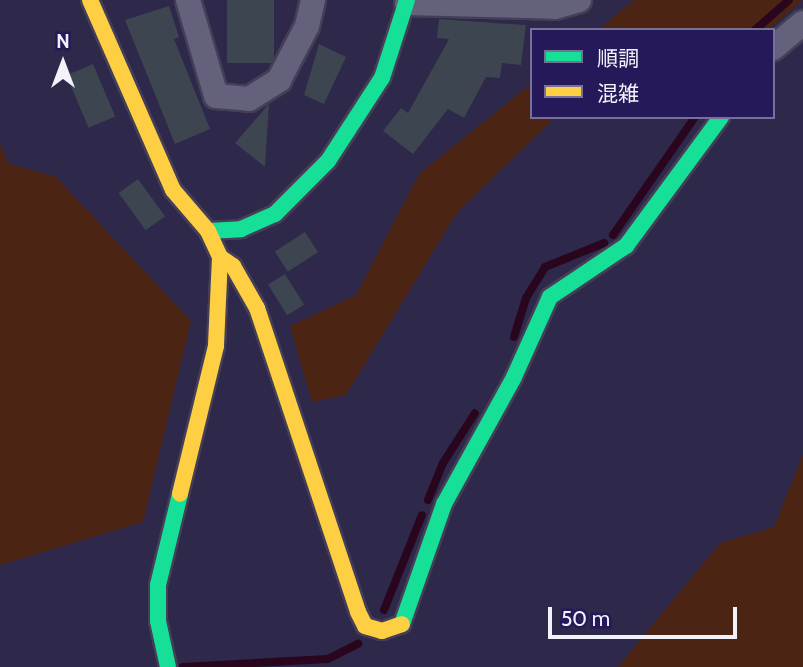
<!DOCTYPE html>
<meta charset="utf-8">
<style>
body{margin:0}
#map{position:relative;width:803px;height:667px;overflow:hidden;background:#2e284a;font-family:Cabin,"Noto Sans JP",sans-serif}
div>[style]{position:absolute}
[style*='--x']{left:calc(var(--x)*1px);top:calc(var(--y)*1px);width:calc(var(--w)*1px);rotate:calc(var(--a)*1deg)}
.green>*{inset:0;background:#4c2413}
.stream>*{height:8px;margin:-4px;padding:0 4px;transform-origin:4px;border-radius:4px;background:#29051e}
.building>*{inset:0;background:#3c4550;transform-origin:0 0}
.roads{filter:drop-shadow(2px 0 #443f57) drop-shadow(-2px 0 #443f57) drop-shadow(0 2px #443f57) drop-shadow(0 -2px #443f57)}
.street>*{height:24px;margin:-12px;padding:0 12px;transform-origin:12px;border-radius:12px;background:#64617d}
.fast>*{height:16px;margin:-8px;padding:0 8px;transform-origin:8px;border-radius:8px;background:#16e098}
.slow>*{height:16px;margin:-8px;padding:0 8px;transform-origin:8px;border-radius:8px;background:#ffcf43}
span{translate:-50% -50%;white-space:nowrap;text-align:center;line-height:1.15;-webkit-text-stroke:7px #251959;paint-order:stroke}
.legend{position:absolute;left:530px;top:28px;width:245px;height:91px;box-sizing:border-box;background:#251959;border:2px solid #777099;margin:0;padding:9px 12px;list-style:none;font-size:21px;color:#f2f2fa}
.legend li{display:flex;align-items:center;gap:14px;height:35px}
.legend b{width:35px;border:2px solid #777099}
.north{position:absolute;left:28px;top:28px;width:70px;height:70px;-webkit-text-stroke:5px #251959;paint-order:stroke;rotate:0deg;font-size:19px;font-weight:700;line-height:28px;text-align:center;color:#f2f2fa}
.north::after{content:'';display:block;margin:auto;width:24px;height:32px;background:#f2f2fa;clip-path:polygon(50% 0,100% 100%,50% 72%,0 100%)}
.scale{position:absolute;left:548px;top:607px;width:189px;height:32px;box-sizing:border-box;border:4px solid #f2f2fa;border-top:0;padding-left:9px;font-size:21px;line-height:24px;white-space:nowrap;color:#f2f2fa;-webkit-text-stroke:5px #251959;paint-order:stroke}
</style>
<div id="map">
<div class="green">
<i style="clip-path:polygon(634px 0,803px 0,768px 30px,598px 30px)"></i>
<i style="clip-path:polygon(532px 83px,532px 117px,555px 117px,456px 214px,346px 395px,312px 402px,290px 326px,356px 295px,419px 174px)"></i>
<i style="clip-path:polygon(0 144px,9px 164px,55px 176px,191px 321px,143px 522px,0 565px)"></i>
<i style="clip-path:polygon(803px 454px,803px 667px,618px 667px,720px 543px,774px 527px)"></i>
</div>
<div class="stream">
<i style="--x:755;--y:30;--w:45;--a:-41.4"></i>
<i style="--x:613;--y:235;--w:144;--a:-55.2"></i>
<i style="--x:514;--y:337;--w:41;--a:-72.9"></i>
<i style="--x:526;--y:298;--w:36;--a:-58"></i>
<i style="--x:545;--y:267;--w:64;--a:-22.1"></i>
<i style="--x:428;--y:500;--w:40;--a:-68"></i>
<i style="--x:443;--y:463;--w:59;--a:-57.4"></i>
<i style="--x:384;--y:610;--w:102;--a:-68.2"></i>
<i style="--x:183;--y:667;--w:145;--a:-3.2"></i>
<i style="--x:328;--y:659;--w:34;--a:-27"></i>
</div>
<div class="building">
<i style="left:227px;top:0;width:47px;height:63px"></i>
<i style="clip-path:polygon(169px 6px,179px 37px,174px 39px,210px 129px,175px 144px,125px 20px)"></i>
<i style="clip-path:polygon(439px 19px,526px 25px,521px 65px,502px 63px,500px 78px,486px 77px,464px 118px,448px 109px,413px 154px,383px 131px,401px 108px,408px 113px,449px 39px,437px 38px)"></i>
<i style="clip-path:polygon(319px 44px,346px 57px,324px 104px,304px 95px)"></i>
<i style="left:93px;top:64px;width:57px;height:29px;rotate:67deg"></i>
<i style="clip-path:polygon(269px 104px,265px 167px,235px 143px)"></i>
<i style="left:138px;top:179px;width:46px;height:24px;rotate:54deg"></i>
<i style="left:305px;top:232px;width:24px;height:36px;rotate:57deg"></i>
<i style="left:285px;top:274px;width:36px;height:20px;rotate:58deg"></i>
</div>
<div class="roads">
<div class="street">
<i style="--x:188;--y:0;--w:100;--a:73.7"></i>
<i style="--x:216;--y:96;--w:33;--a:5"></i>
<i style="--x:249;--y:99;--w:36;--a:-32"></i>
<i style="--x:279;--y:80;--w:61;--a:-62.6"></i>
<i style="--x:307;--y:26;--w:27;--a:-77"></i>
<i style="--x:407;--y:3;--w:148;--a:1.5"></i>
<i style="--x:555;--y:7;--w:25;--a:-16"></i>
<i style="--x:773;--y:48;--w:39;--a:-40"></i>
</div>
<div class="fast">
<i style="--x:208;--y:231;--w:33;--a:-3"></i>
<i style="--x:241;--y:229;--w:37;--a:-24"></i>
<i style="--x:275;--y:214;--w:75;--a:-45"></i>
<i style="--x:328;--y:161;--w:99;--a:-57"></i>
<i style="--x:382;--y:78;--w:82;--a:-72.2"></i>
<i style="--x:402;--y:624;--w:127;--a:-70.7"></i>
<i style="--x:444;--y:504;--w:145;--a:-61.1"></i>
<i style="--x:514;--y:377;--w:88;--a:-65.8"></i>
<i style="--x:550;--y:297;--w:92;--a:-33.9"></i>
<i style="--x:626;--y:246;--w:160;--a:-53.6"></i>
<i style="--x:168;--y:667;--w:47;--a:-102.3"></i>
<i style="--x:158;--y:621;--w:36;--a:-90"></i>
<i style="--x:158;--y:585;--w:94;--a:-76.4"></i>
</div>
<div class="slow">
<i style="--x:90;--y:0;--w:207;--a:66.4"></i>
<i style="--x:173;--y:190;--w:54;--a:49.5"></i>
<i style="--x:208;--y:231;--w:29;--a:65"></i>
<i style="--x:220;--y:257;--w:89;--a:92.6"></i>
<i style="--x:216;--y:346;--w:152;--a:103.7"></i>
<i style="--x:220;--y:257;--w:16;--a:35"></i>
<i style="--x:233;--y:266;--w:48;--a:60.3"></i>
<i style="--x:257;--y:308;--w:320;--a:71.6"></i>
<i style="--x:358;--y:612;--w:16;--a:63"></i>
<i style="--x:365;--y:626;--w:18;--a:16"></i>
<i style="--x:382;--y:631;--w:21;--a:-19"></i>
</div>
</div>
<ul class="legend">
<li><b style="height:9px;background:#16e098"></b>順調</li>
<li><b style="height:9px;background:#ffcf43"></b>混雑</li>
</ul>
<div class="north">N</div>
<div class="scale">50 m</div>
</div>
